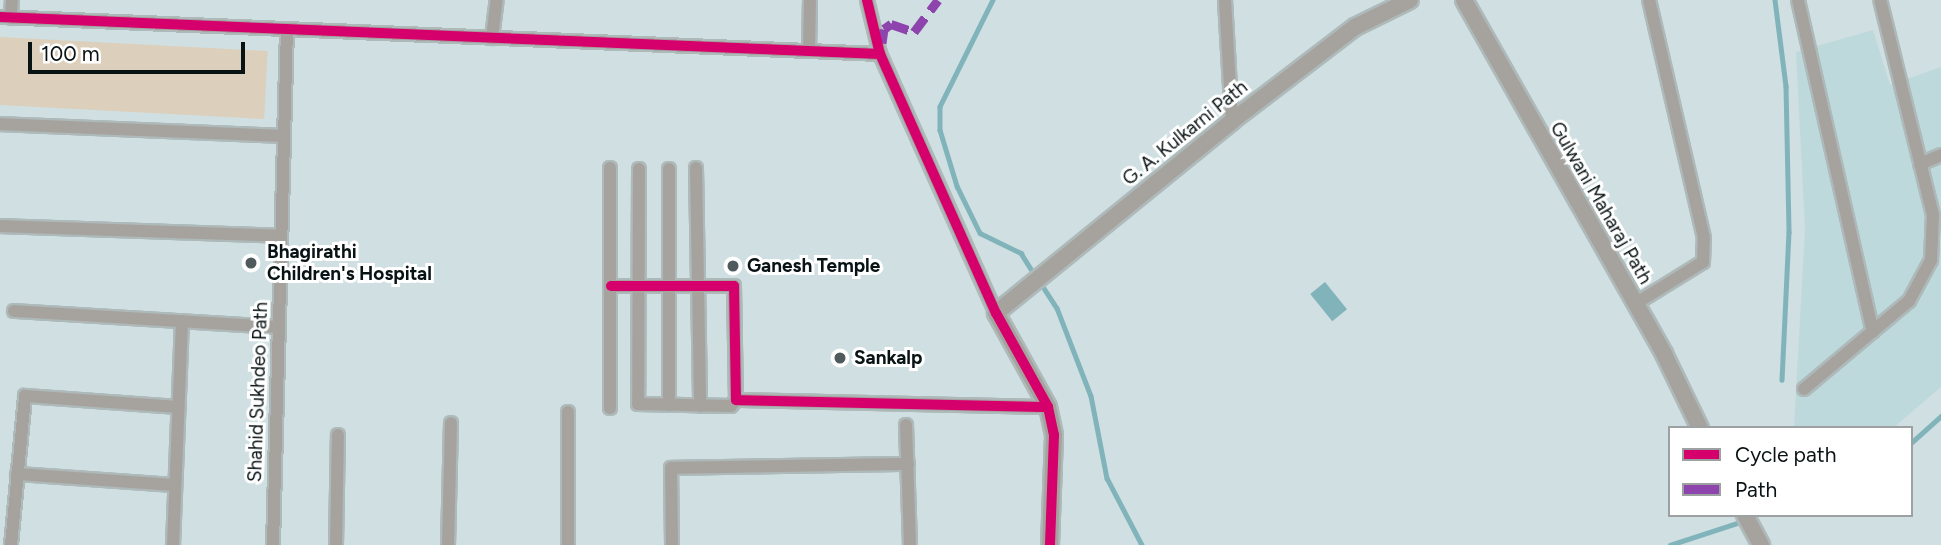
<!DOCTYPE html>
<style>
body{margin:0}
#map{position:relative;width:1941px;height:545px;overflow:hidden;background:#d0dfe1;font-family:Figtree,sans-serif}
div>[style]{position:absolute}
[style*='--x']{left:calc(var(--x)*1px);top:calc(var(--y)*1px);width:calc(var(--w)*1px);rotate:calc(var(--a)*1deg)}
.built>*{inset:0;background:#bed9dc}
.green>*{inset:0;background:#dccfbb;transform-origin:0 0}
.water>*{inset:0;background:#80b4ba;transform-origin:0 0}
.stream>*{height:4.5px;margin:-2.25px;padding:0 2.25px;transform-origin:2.25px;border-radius:2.25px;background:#80b4ba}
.roads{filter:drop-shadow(2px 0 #aeb9ba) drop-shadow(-2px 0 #aeb9ba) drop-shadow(0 2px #aeb9ba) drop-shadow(0 -2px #aeb9ba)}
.minor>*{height:12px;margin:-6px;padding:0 6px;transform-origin:6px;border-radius:6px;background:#a6a39e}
.tertiary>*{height:16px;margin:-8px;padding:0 8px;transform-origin:8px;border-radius:8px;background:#a6a39e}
.quiet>*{height:9px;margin-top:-4.5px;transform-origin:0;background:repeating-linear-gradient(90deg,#8e44ad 0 18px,transparent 0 27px)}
.cycleway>*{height:10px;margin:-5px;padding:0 5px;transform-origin:5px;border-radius:5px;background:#d6006c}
.dots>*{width:19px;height:19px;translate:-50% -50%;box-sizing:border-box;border:4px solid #fff;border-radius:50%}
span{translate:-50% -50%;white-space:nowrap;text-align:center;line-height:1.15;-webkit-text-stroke:6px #fff;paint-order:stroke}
.street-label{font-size:19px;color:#091314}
.poi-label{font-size:19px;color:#091314;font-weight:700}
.left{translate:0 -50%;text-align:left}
.legend{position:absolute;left:1668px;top:426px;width:245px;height:91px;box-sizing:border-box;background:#fff;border:2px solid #9da1a1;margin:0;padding:9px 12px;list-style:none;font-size:21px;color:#091314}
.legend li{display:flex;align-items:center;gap:14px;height:35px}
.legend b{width:35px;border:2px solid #9da1a1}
.scale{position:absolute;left:28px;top:42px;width:217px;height:32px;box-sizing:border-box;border:4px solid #091314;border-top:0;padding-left:9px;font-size:21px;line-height:24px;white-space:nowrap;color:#091314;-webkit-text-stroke:5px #fff;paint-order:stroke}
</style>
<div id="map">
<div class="built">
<i style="clip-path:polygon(1873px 30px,1890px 85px,1941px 67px,1941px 387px,1893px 428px,1794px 428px,1805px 229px,1796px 52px)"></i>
</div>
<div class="green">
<i style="left:0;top:37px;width:268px;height:68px;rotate:3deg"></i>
</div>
<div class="water">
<i style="left:1325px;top:282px;width:35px;height:19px;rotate:51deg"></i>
</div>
<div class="stream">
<i style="--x:993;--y:0;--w:119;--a:116.4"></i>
<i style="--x:940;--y:107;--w:23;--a:90"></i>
<i style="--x:940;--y:130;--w:59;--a:73.1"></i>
<i style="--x:957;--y:186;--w:52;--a:63.9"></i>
<i style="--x:980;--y:233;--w:46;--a:26"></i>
<i style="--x:1021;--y:253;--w:26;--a:58"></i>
<i style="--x:1775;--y:0;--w:87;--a:82.7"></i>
<i style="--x:1786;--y:86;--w:146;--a:88.8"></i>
<i style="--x:1789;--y:232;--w:148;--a:92.7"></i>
<i style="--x:1040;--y:282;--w:31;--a:57"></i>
<i style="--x:1057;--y:308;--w:94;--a:68.9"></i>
<i style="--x:1091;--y:396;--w:84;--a:79"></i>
<i style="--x:1107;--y:478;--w:76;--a:62.4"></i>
<i style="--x:1911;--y:443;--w:40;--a:-42"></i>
<i style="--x:1670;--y:545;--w:77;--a:-18.2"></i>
</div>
<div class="roads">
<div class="minor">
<i style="--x:867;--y:0;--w:56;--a:76.5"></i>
<i style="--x:880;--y:54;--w:284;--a:65.9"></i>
<i style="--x:1225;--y:0;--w:121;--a:86.7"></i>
<i style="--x:1798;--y:0;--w:340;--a:77.3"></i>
<i style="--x:0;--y:17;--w:881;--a:2.41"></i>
<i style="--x:11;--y:18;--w:18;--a:-87"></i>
<i style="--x:492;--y:38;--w:38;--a:-83"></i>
<i style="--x:809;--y:51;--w:51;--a:-88.9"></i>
<i style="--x:0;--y:124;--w:284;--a:2.4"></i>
<i style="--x:1920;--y:164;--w:23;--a:-23"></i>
<i style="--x:696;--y:168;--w:238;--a:89"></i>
<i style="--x:639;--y:169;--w:235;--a:90.2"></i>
<i style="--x:638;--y:404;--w:93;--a:1.2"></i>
<i style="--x:731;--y:406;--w:8;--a:-50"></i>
<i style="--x:669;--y:169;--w:236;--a:90"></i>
<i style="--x:0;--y:226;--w:281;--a:2"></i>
<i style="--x:611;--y:286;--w:123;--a:0"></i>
<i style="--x:734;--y:286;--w:114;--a:89"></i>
<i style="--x:736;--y:400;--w:312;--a:1.3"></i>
<i style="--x:1635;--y:304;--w:80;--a:-31.7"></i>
<i style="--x:1703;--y:262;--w:24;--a:-88"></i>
<i style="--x:1704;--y:238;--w:244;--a:-103"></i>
<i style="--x:14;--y:311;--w:265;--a:3.5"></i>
<i style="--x:1804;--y:389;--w:137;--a:-40"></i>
<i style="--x:1909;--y:301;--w:47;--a:-61.8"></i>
<i style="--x:1931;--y:260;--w:45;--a:-87.5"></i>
<i style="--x:1933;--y:215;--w:221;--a:-103.8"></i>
<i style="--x:610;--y:408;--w:240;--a:-90"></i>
<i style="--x:568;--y:412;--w:133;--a:90"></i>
<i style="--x:906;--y:425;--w:120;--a:88.1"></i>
<i style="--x:17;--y:474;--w:158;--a:4"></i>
<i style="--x:11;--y:545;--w:150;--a:-84.6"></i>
<i style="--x:25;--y:396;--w:154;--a:4.1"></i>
<i style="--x:173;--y:545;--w:224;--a:-87.7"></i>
<i style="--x:273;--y:545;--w:516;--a:-88.45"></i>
<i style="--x:336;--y:545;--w:110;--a:-89"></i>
<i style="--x:448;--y:545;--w:122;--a:-88.6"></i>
<i style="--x:672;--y:545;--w:77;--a:-90.7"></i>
<i style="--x:671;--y:468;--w:237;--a:-1"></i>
</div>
<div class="tertiary">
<i style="--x:1464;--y:0;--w:407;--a:60.5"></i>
<i style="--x:1664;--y:354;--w:82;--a:64.1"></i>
<i style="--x:1745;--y:515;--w:34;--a:62"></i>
<i style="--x:1050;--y:545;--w:110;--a:-87.9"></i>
<i style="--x:1054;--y:435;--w:29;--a:-102"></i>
<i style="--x:1048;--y:407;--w:107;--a:-119"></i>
<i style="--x:996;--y:313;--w:304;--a:-39.1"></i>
<i style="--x:1232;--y:121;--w:155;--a:-37.4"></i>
<i style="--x:1355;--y:27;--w:61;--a:-26.1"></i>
</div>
</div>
<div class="quiet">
<i style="--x:882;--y:43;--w:14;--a:-82"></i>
<i style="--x:884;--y:29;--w:9;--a:-36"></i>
<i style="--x:891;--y:24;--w:24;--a:19"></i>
<i style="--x:914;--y:32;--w:40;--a:-53"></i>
</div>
<div class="cycleway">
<i style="--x:867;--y:0;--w:56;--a:76.5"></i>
<i style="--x:880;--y:54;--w:284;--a:65.9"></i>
<i style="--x:996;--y:313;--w:107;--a:61"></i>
<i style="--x:1048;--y:407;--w:29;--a:78"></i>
<i style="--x:1054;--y:435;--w:110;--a:92.1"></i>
<i style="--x:0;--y:17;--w:881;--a:2.41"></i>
<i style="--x:611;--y:286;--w:123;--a:0"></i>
<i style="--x:734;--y:286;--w:114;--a:89"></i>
<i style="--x:736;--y:400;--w:312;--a:1.3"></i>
</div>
<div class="dots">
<i style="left:251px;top:263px;background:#4f5a5c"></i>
<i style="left:733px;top:266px;background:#4f5a5c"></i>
<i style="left:840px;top:358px;background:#4f5a5c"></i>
</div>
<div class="street-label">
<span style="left:1185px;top:133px;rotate:-39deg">G. A. Kulkarni Path</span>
<span style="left:1601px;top:203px;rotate:60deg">Gulwani Maharaj Path</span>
<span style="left:258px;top:392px;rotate:-88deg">Shahid Sukhdeo Path</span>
</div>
<div class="poi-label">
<span class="left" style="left:267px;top:263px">Bhagirathi<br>Children's Hospital</span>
<span class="left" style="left:747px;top:266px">Ganesh Temple</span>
<span class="left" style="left:854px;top:358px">Sankalp</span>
</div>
<ul class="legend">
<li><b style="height:9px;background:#d6006c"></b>Cycle path</li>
<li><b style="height:9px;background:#8e44ad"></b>Path</li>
</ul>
<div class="scale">100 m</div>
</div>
